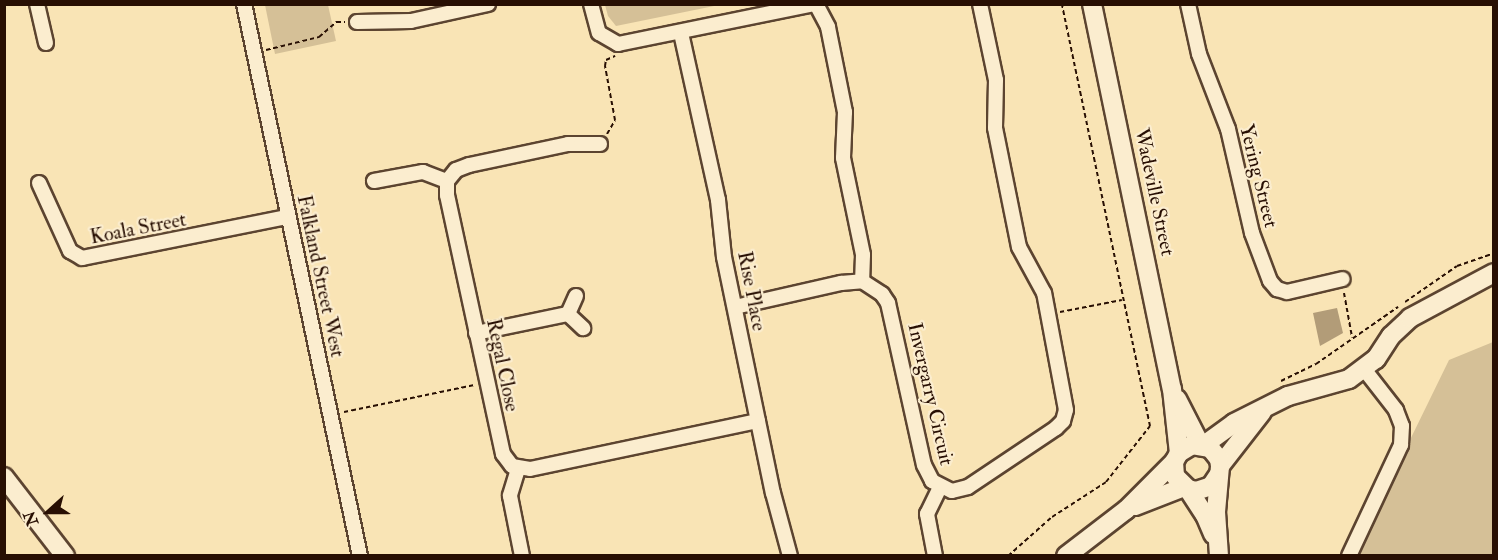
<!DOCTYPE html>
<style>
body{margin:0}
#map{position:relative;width:1498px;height:560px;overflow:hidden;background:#f9e4b5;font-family:"IM FELL Double Pica",serif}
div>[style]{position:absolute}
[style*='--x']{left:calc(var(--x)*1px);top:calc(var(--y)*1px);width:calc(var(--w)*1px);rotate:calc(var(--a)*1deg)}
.green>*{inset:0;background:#d5c097}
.water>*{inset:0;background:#b29c78}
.path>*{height:2px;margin-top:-1px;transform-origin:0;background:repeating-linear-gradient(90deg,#280f03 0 4.5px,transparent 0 7.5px)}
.roads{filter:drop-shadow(2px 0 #5c4430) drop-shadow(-2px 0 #5c4430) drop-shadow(0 2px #5c4430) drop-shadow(0 -2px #5c4430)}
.street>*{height:14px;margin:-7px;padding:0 7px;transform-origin:7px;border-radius:7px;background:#fbedcf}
.secondary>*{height:18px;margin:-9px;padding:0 9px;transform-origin:9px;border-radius:9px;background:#fbedcf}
span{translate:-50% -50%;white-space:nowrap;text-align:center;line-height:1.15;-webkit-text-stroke:4.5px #fbedcf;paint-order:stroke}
.street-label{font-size:20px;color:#280f03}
.frame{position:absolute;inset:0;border:6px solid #280f03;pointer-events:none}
.north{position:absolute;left:18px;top:482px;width:60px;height:60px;-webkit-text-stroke:4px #fbedcf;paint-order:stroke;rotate:249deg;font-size:16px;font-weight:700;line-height:24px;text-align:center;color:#280f03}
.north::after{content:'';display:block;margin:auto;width:21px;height:27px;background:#280f03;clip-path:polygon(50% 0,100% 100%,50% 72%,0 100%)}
</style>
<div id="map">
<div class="green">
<i style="clip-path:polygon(265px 5px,328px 5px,336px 41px,275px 54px)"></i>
<i style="clip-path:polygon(605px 5px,605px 4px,719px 5px,616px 26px,608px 16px)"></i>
<i style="clip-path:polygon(1493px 342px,1493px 555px,1349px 556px,1401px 445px,1408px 444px,1449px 360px)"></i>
</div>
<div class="water">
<i style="clip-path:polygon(1337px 308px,1343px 333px,1320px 346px,1313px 313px)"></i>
</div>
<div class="path">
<i style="--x:266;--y:50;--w:55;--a:-13.8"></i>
<i style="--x:319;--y:37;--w:23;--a:-41"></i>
<i style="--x:336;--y:22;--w:9;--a:0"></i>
<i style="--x:607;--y:134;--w:16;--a:-60"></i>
<i style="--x:615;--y:120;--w:55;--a:-100.5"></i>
<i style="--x:605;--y:66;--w:6;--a:-81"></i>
<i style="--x:606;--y:60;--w:10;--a:-24"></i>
<i style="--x:1344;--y:293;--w:45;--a:79.7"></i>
<i style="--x:1405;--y:302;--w:63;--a:-34.7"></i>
<i style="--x:1457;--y:266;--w:39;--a:-19"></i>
<i style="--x:1060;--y:312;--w:63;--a:-11"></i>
<i style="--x:1281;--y:381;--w:39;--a:-26"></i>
<i style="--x:1316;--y:364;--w:100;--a:-34.8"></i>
<i style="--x:344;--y:412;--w:133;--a:-11.7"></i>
<i style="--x:1008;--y:556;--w:59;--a:-41.6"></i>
<i style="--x:1052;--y:517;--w:64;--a:-32.9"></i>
<i style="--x:1106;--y:482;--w:71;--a:-51.8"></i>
<i style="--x:1150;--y:426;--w:431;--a:-101.8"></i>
</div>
<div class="roads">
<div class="street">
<i style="--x:37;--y:4;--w:40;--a:77"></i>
<i style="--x:244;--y:4;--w:564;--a:78.13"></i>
<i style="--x:591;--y:4;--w:30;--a:75"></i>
<i style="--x:599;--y:33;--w:22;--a:30"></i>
<i style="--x:618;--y:44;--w:201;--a:-11.5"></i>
<i style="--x:816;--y:4;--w:26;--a:62"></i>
<i style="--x:828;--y:27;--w:87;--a:78.7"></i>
<i style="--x:845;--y:112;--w:46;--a:92.5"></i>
<i style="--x:843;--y:158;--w:99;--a:78.3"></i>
<i style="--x:863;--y:255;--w:26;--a:92"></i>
<i style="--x:862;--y:281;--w:24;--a:33"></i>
<i style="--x:882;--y:294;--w:11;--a:56"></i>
<i style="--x:888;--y:303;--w:166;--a:77.5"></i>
<i style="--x:924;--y:465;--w:18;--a:63"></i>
<i style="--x:932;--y:481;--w:22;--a:27"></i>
<i style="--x:952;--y:491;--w:16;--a:-14"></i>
<i style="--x:968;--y:487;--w:106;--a:-33.8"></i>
<i style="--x:1056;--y:428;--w:10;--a:-45"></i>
<i style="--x:1063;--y:421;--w:11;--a:-75"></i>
<i style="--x:1066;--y:410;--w:119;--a:-100.6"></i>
<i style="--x:1044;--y:293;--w:52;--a:-118.5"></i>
<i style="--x:1019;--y:247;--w:121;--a:-101.4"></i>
<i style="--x:995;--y:128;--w:48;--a:-88.8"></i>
<i style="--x:996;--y:80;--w:78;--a:-101.9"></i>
<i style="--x:1188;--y:4;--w:51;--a:77.6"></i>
<i style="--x:1199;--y:54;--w:80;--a:68.9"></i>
<i style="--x:1228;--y:129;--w:107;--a:77"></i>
<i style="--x:1252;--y:233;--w:51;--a:69.4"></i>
<i style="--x:1270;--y:281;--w:11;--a:49"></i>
<i style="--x:1277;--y:289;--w:10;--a:17"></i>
<i style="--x:1287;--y:292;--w:57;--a:-13.1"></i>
<i style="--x:357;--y:22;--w:54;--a:-1.1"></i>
<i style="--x:411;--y:21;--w:79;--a:-12.4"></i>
<i style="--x:681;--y:33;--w:171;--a:77.5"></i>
<i style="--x:718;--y:200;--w:57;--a:84"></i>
<i style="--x:724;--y:257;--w:241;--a:78.3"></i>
<i style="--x:773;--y:493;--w:65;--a:74.9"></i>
<i style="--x:600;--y:144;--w:32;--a:180"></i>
<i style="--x:568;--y:144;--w:101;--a:168"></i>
<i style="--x:469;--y:165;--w:14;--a:159"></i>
<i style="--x:456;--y:170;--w:14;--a:129"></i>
<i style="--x:447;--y:181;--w:14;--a:90"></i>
<i style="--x:447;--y:195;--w:265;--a:77.8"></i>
<i style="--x:503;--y:454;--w:15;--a:53"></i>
<i style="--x:512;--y:466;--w:18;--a:9"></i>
<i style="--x:530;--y:469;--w:233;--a:-11.9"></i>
<i style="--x:374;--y:181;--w:50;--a:-10.4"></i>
<i style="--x:423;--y:172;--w:26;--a:21"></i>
<i style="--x:39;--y:183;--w:75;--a:65.5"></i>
<i style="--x:70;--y:251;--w:14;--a:30"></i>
<i style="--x:82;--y:258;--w:210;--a:-11.3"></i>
<i style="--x:576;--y:296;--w:20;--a:114"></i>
<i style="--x:568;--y:314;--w:21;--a:43"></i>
<i style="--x:735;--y:307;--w:109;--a:-12.8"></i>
<i style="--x:841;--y:283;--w:21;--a:-5"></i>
<i style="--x:476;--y:333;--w:94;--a:-11.7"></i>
<i style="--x:518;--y:469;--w:28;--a:107"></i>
<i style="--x:510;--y:496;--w:61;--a:78.7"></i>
<i style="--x:935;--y:556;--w:43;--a:-100.8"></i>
<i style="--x:927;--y:514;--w:30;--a:-64"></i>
<i style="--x:1349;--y:556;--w:123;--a:-64.9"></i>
<i style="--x:1401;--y:445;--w:19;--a:-87"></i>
<i style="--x:1402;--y:426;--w:17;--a:-111"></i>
<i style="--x:1396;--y:410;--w:52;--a:-128"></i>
</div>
<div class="secondary">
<i style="--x:1092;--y:4;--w:393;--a:78.3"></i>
<i style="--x:1172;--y:389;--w:64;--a:83.8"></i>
<i style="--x:1177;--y:399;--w:51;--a:62.9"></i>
<i style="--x:1204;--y:445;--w:37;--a:-36"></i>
<i style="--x:1234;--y:423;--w:60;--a:-26.6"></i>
<i style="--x:1288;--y:396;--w:63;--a:-15.6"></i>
<i style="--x:1349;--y:379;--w:34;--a:-37"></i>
<i style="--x:1376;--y:359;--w:27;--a:-57"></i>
<i style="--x:1391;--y:336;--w:26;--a:-43"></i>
<i style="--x:1410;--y:318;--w:95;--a:-28.2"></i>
<i style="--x:1220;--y:466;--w:68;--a:-52.1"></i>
<i style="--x:4;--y:477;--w:100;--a:52.3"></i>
<i style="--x:1188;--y:489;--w:31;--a:57"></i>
<i style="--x:1205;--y:515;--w:21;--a:67"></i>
<i style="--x:1135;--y:506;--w:53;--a:-21.2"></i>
<i style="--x:1066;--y:556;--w:76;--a:-37.5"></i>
<i style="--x:1126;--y:510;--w:68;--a:-45"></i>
<i style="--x:1219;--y:556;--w:44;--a:-93.9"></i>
<i style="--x:1216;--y:512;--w:46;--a:-85"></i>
<i style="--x:1220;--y:466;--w:7;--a:-98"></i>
<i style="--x:1219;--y:459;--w:14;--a:-129"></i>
<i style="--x:1210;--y:448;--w:18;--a:-171"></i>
<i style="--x:1192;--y:445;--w:15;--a:148"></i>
<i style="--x:1179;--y:453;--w:10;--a:119"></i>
<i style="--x:1174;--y:462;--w:14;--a:86"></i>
<i style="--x:1175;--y:476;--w:18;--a:45"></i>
<i style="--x:1188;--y:489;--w:8;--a:14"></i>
<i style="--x:1196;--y:491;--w:16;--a:-18"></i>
<i style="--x:1211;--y:486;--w:14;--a:-56"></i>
</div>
</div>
<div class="street-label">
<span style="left:1259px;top:176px;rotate:76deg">Yering Street</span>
<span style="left:1155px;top:192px;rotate:78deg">Wadeville Street</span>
<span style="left:138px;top:228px;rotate:-11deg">Koala Street</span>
<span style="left:321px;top:276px;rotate:78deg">Falkland Street West</span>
<span style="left:752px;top:291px;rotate:79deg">Rise Place</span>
<span style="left:503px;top:365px;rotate:78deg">Regal Close</span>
<span style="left:931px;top:394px;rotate:77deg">Invergarry Circuit</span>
</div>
<div class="frame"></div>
<div class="north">N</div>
</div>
